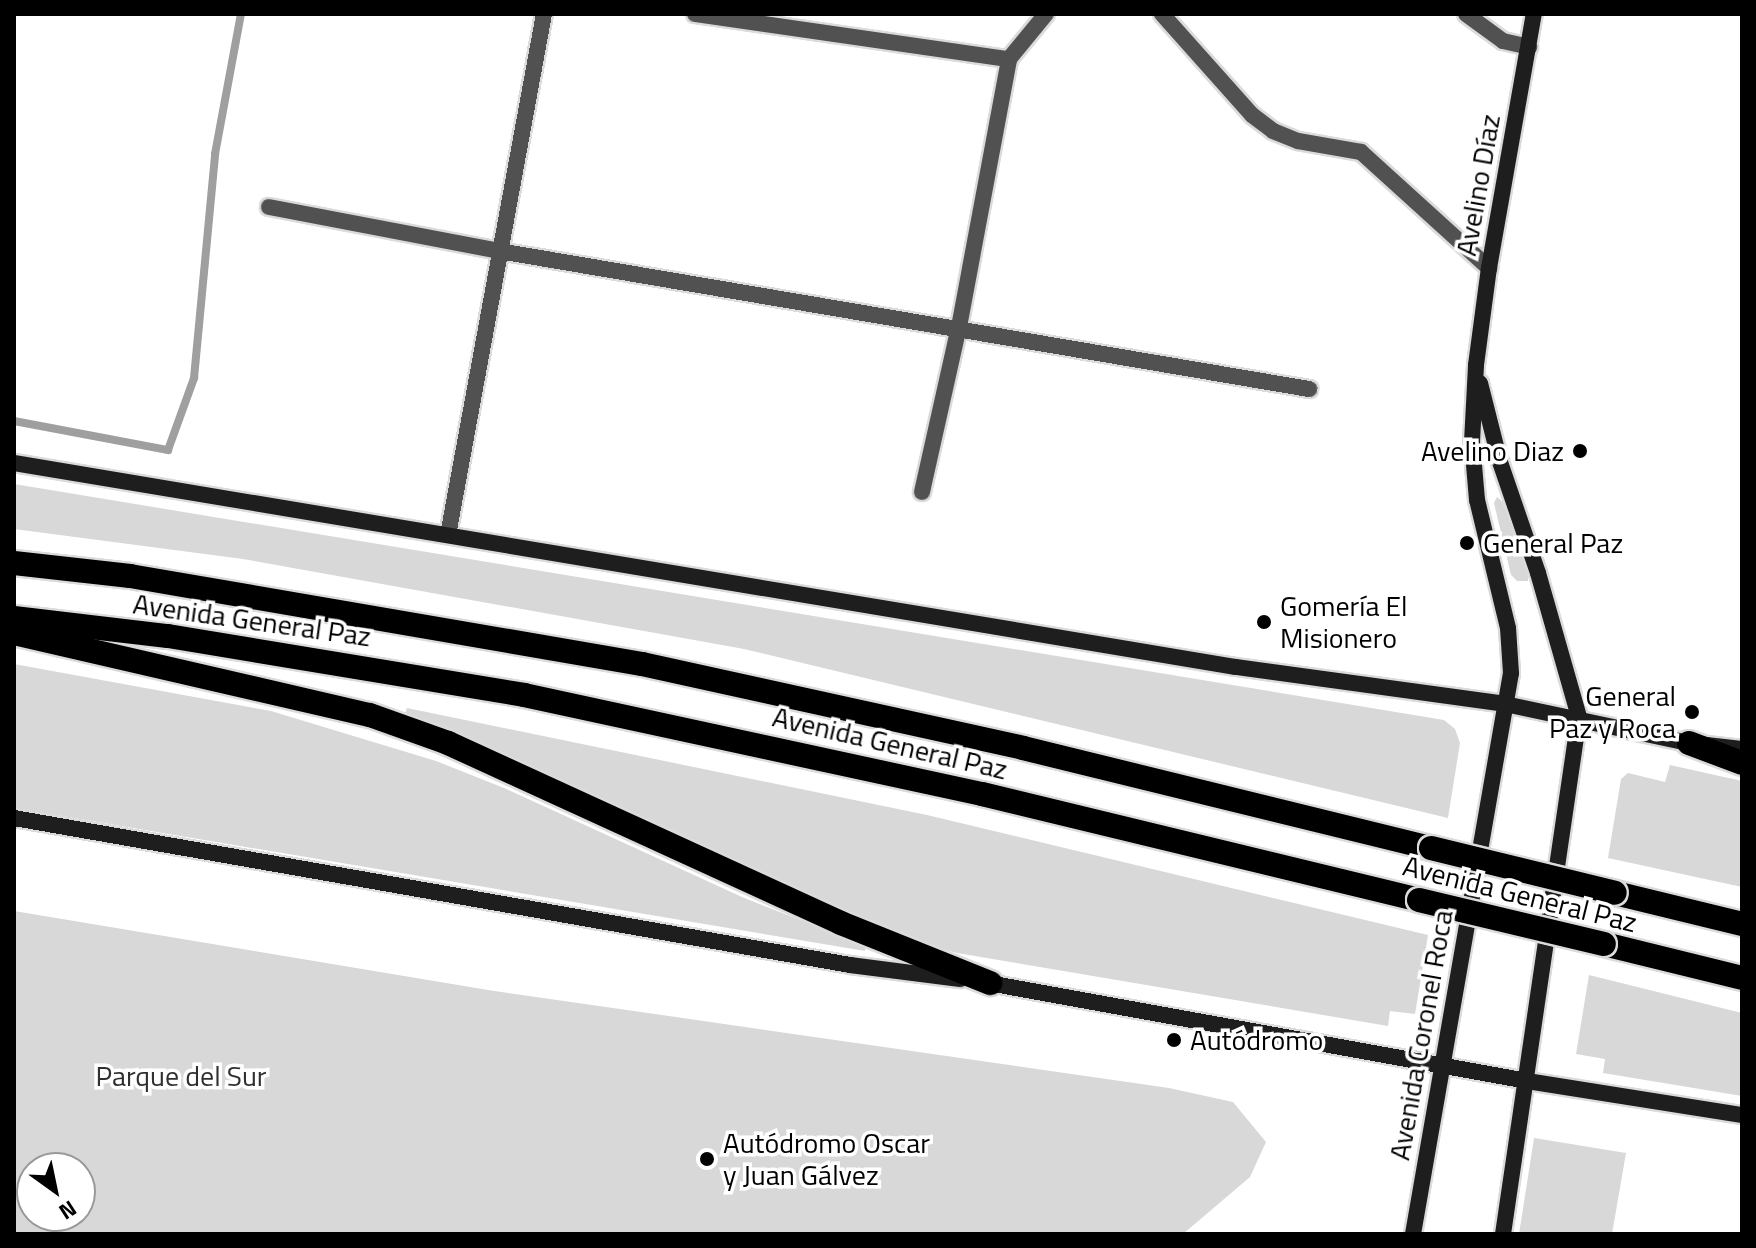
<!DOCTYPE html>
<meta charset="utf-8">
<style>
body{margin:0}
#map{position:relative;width:1756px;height:1248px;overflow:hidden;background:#fff;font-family:"Titillium Web",sans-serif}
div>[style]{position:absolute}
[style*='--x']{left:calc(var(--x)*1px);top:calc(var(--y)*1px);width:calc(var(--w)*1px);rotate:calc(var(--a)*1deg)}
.green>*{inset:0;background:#d8d8d8}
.stream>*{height:8px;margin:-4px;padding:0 4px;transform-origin:4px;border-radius:4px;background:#9f9f9f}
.roads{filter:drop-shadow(2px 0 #dbdbdb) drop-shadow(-2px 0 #dbdbdb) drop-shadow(0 2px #dbdbdb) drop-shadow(0 -2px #dbdbdb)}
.street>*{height:16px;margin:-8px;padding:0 8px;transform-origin:8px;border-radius:8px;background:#515151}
.secondary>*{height:16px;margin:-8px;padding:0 8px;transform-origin:8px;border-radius:8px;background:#1e1e1e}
.highway>*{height:24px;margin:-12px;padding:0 12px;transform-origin:12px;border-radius:12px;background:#000}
.bridges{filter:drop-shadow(2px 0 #dbdbdb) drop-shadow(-2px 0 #dbdbdb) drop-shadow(0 2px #dbdbdb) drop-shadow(0 -2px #dbdbdb)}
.highway-bridge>*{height:24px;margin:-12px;padding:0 12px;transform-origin:12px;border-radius:12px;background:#000}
.dots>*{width:22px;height:22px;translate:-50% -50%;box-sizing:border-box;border:4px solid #fff;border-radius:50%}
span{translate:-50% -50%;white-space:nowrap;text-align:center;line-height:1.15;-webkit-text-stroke:7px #fff;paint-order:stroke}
.street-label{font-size:28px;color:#000}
.poi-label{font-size:28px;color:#000}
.right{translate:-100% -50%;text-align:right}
.left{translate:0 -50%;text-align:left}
.park-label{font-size:28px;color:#2f2f2f}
.frame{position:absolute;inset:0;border:16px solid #000;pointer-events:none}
.north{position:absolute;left:16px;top:1152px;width:80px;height:80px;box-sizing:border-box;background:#fff;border:2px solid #999;border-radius:50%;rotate:147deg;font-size:22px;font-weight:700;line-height:32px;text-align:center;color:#000}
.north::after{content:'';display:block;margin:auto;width:28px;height:36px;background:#000;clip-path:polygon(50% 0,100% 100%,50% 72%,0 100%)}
</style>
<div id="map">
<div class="green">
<i style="clip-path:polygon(14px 484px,1444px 720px,1455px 729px,1460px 743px,1448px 818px,744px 649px,243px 559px,14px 529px)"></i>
<i style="clip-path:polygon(1497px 497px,1502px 501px,1528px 562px,1528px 581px,1517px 581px,1511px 575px,1494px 503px)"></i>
<i style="clip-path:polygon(14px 664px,271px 711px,436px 761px,504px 788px,742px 897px,866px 946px,865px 951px,14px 808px)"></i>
<i style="clip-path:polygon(407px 708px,927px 815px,1428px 935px,1415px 1014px,1390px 1011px,1388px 1026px,957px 953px,921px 943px,845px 918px,403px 719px)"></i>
<i style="clip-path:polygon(1670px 765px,1742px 781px,1742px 887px,1608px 858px,1621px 779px,1628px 773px,1665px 782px)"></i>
<i style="clip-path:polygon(evenodd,14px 911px,488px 990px,1169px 1088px,1233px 1102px,1266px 1142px,1250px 1177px,1183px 1234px,14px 1234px,14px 911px,80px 1168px,80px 1216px,32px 1216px,32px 1168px,80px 1168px)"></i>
<i style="clip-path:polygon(1589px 975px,1742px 1013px,1742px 1096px,1603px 1073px,1605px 1059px,1576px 1054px)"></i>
<i style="clip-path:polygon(1534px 1138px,1626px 1153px,1612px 1234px,1519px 1234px)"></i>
</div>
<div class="stream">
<i style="--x:14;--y:421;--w:157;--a:10.7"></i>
<i style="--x:168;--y:450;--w:77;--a:-70.1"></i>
<i style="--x:194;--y:378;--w:225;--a:-84.6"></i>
<i style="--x:215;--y:154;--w:142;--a:-79.5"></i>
</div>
<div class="roads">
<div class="street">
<i style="--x:695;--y:14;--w:317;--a:8.2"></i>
<i style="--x:1162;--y:14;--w:135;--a:48.3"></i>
<i style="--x:1252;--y:115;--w:26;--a:37"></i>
<i style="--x:1273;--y:131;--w:27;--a:22"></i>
<i style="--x:1298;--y:141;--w:64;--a:9.9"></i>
<i style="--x:1361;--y:152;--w:173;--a:42.2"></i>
<i style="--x:1466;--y:14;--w:46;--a:36.1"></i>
<i style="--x:1503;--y:41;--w:27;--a:13"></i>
<i style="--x:269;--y:207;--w:234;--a:10.8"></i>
<i style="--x:499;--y:251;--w:822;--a:9.67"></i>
<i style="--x:922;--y:492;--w:169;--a:-77.4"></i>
<i style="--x:959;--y:327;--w:273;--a:-79.4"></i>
<i style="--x:1009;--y:59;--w:58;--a:-50.6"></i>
<i style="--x:448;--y:535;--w:530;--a:-79.56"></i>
</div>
<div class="secondary">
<i style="--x:1480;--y:383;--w:81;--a:75.8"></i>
<i style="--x:1500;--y:462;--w:117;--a:71.1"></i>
<i style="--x:1538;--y:573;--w:150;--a:74.1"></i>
<i style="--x:1579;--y:717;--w:523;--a:98.36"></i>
<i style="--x:14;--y:463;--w:1239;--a:9.48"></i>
<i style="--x:1236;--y:667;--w:272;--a:7.8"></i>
<i style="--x:1505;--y:704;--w:188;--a:12"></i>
<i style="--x:1689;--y:743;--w:53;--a:6.5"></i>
<i style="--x:14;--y:818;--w:849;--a:9.97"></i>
<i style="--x:850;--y:965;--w:111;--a:7.3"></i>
<i style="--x:983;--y:982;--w:553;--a:10.31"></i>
<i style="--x:1527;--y:1081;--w:218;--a:9"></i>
<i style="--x:1413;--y:1234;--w:569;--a:-80.09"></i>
<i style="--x:1511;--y:673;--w:45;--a:-93.8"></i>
<i style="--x:1508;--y:628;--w:132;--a:-103.6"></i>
<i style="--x:1477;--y:500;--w:58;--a:-94.9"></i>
<i style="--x:1472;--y:442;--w:77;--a:-87"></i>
<i style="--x:1476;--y:365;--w:98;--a:-82.4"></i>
<i style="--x:1489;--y:268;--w:258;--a:-80"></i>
</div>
<div class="highway">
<i style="--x:14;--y:563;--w:117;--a:6.4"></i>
<i style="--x:130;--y:576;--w:520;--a:9.75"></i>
<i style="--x:642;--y:664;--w:390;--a:12.4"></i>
<i style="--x:1023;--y:748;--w:420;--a:13.8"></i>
<i style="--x:14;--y:618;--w:155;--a:6.7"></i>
<i style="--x:168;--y:636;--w:361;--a:9.4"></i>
<i style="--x:524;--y:695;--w:469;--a:12.2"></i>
<i style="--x:982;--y:794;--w:450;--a:13.6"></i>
<i style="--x:14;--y:633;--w:365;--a:13"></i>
<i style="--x:370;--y:715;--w:83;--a:19.7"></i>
<i style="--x:448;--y:743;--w:432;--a:24.6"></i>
<i style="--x:841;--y:923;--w:161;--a:21.9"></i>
<i style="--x:1689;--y:743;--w:57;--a:20.7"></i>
<i style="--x:1615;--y:893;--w:131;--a:13.7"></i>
<i style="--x:1604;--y:944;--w:142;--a:13.8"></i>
</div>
</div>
<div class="bridges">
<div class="highway-bridge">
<i style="--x:1431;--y:848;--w:189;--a:13.7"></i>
<i style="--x:1419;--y:900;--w:190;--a:13.4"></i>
</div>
</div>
<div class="dots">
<i style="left:1580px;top:451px;background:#000"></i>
<i style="left:1467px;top:543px;background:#000"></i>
<i style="left:1264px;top:622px;background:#000"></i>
<i style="left:1692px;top:712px;background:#000"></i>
<i style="left:1174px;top:1040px;background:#000"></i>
<i style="left:707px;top:1159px;background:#000"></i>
</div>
<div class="street-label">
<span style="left:1478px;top:185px;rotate:-80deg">Avelino Díaz</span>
<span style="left:252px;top:620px;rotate:8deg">Avenida General Paz</span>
<span style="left:890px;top:743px;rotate:13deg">Avenida General Paz</span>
<span style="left:1520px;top:894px;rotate:14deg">Avenida General Paz</span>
<span style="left:1421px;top:1035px;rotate:-80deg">Avenida Coronel Roca</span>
</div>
<div class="poi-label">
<span class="right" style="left:1564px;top:451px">Avelino Diaz</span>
<span class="left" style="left:1483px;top:543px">General Paz</span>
<span class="left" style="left:1280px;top:622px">Gomería El<br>Misionero</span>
<span class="right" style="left:1676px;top:712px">General<br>Paz y Roca</span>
<span class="left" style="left:1190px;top:1040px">Autódromo</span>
<span class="left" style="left:723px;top:1159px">Autódromo Oscar<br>y Juan Gálvez</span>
</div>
<div class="park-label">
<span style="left:181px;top:1076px">Parque del Sur</span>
</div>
<div class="frame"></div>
<div class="north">N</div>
</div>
